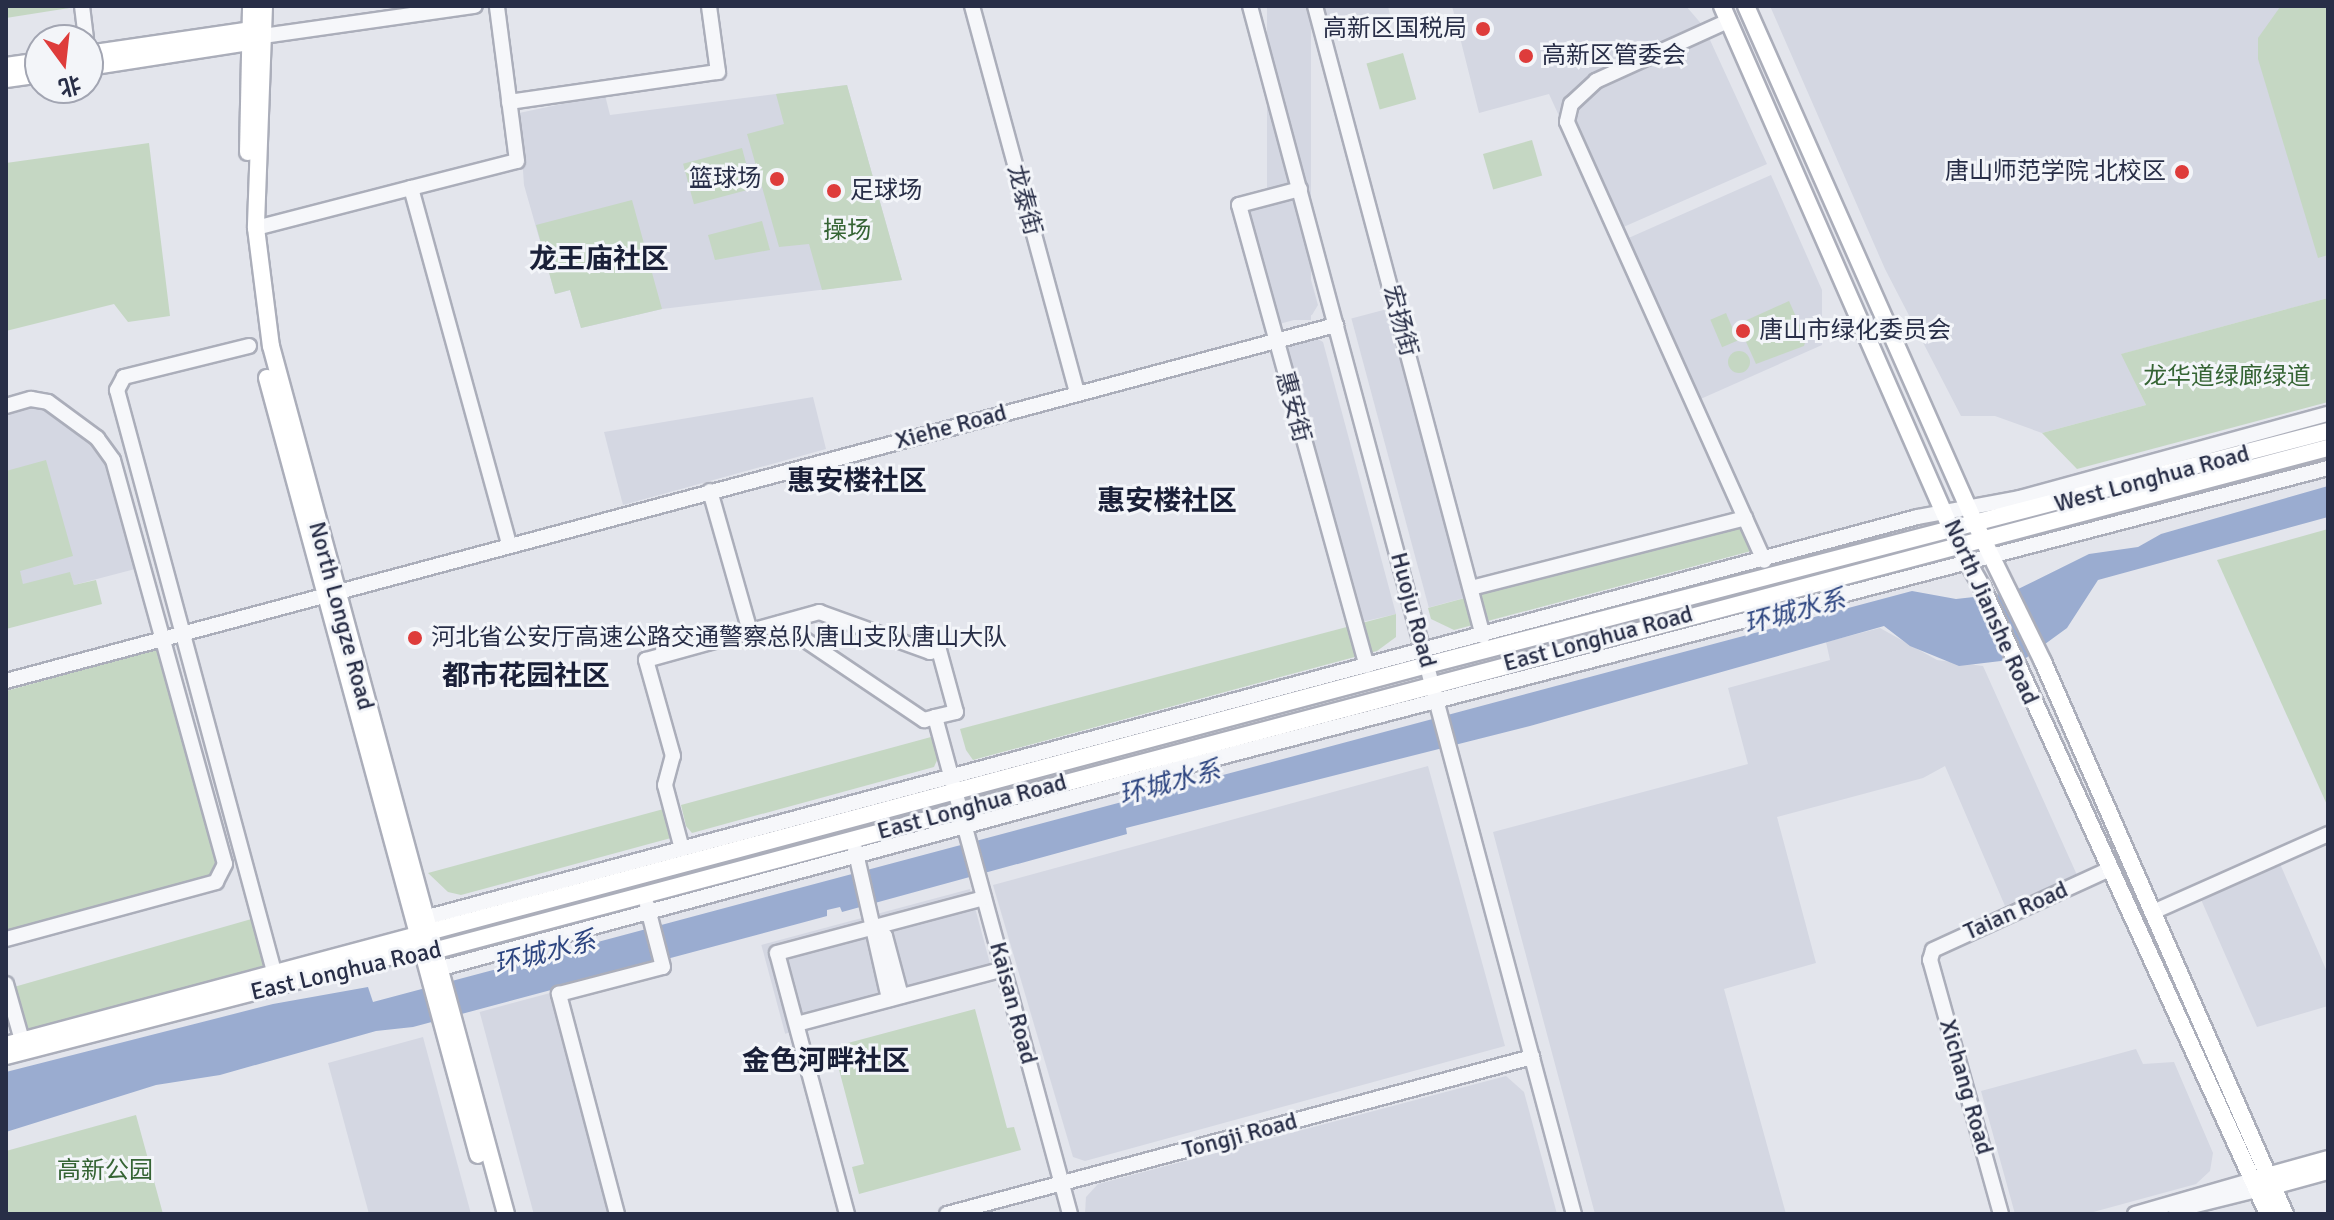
<!DOCTYPE html>
<meta charset="utf-8">
<style>
body{margin:0}
#map{position:relative;width:2334px;height:1220px;overflow:hidden;background:#e3e5ec;font-family:Signika,"Noto Sans SC",sans-serif}
div>[style]{position:absolute}
[style*='--x']{left:calc(var(--x)*1px);top:calc(var(--y)*1px);width:calc(var(--w)*1px);rotate:calc(var(--a)*1deg)}
.built>*{inset:0;background:#d4d7e2;transform-origin:0 0}
.green>*{inset:0;background:#c5d7c3;transform-origin:0 0}
.round{border-radius:50%}
.water>*{inset:0;background:#9aacd0}
.roads{filter:drop-shadow(2px 0 #abaeba) drop-shadow(-2px 0 #abaeba) drop-shadow(0 2px #abaeba) drop-shadow(0 -2px #abaeba)}
.minor>*{height:14px;margin:-7px;padding:0 7px;transform-origin:7px;border-radius:7px;background:#f6f7fa}
.major>*{height:16px;margin:-8px;padding:0 8px;transform-origin:8px;border-radius:8px;background:#fff}
.dots>*{width:22px;height:22px;translate:-50% -50%;box-sizing:border-box;border:4px solid #f3f5f9;border-radius:50%}
span{translate:-50% -50%;white-space:nowrap;text-align:center;line-height:1.15;-webkit-text-stroke:6px #f3f5f9;paint-order:stroke}
.poi-label{font-size:24px;color:#282e47}
.right{translate:-100% -50%;text-align:right}
.left{translate:0 -50%;text-align:left}
.street-label{font-size:24px;color:#282e47}
.park-label{font-size:24px;color:#356434}
.water-label{font-size:26px;color:#2d4580;font-style:italic}
.quarter-label{font-size:28px;color:#1a2038;font-weight:700}
.frame{position:absolute;inset:0;border:8px solid #282e47;pointer-events:none}
.north{position:absolute;left:24px;top:24px;width:80px;height:80px;box-sizing:border-box;background:#f3f5f9;border:2px solid #a2a5b2;border-radius:50%;rotate:165deg;font-size:22px;font-weight:700;line-height:32px;text-align:center;color:#282e47}
.north::after{content:'';display:block;margin:auto;width:28px;height:36px;background:#de3c3b;clip-path:polygon(50% 0,100% 100%,50% 72%,0 100%)}
</style>
<div id="map">
<div class="built">
<i style="left:1267px;top:6px;width:44px;height:314px"></i>
<i style="clip-path:polygon(1316px 6px,1388px 6px,1391px 20px,1323px 37px)"></i>
<i style="clip-path:polygon(1452px 6px,1686px 6px,1704px 27px,1767px 164px,1612px 232px,1549px 94px,1479px 113px)"></i>
<i style="clip-path:polygon(1770px 6px,2328px 6px,2328px 298px,2122px 354px,2146px 405px,2042px 433px,1995px 416px,1961px 416px,1885px 269px)"></i>
<i style="clip-path:polygon(847px 85px,902px 280px,662px 309px,581px 328px,570px 290px,555px 294px,524px 185px,519px 113px,605px 95px,610px 115px)"></i>
<i style="clip-path:polygon(1771px 175px,1822px 290px,1822px 345px,1696px 401px,1624px 240px)"></i>
<i style="clip-path:polygon(1286px 190px,1318px 305px,1312px 315px,1272px 326px,1238px 203px)"></i>
<i style="left:1391px;top:308px;width:299px;height:41px;rotate:75deg"></i>
<i style="clip-path:polygon(1309px 334px,1323px 342px,1396px 614px,1353px 624px,1276px 342px)"></i>
<i style="clip-path:polygon(813px 397px,826px 449px,623px 505px,604px 432px)"></i>
<i style="clip-path:polygon(43px 404px,95px 441px,110px 460px,139px 568px,74px 585px,70px 573px,23px 585px,6px 520px,6px 414px)"></i>
<i style="clip-path:polygon(1880px 628px,1937px 660px,1983px 666px,2077px 875px,2005px 906px,1945px 766px,1923px 778px,1777px 817px,1816px 963px,1724px 989px,1786px 1214px,1595px 1214px,1493px 832px,1748px 764px,1728px 688px,1830px 660px,1826px 642px)"></i>
<i style="clip-path:polygon(1428px 766px,1505px 1046px,1085px 1161px,1073px 1157px,993px 885px)"></i>
<i style="clip-path:polygon(2274px 850px,2328px 974px,2328px 1006px,2257px 1027px,2195px 886px)"></i>
<i style="left:970px;top:889px;width:92px;height:216px;rotate:75deg"></i>
<i style="left:554px;top:992px;width:230px;height:77px;rotate:75deg"></i>
<i style="clip-path:polygon(423px 1037px,471px 1214px,369px 1214px,328px 1063px)"></i>
<i style="clip-path:polygon(2136px 1049px,2143px 1064px,2174px 1062px,2213px 1153px,2210px 1171px,2196px 1184px,2086px 1214px,2015px 1214px,1981px 1091px)"></i>
<i style="clip-path:polygon(1506px 1076px,1524px 1092px,1557px 1214px,1085px 1214px,1086px 1197px,1098px 1184px)"></i>
</div>
<div class="green">
<i style="clip-path:polygon(6px 6px,82px 6px,6px 18px)"></i>
<i style="clip-path:polygon(2328px 6px,2328px 255px,2318px 258px,2258px 59px,2258px 38px,2280px 7px)"></i>
<i style="left:1403px;top:53px;width:48px;height:38px;rotate:74deg"></i>
<i style="clip-path:polygon(847px 85px,902px 280px,822px 290px,809px 244px,779px 247px,747px 134px,784px 124px,776px 94px)"></i>
<i style="left:1532px;top:140px;width:37px;height:51px;rotate:74deg"></i>
<i style="clip-path:polygon(149px 143px,170px 316px,128px 322px,114px 304px,6px 331px,6px 163px)"></i>
<i style="left:742px;top:148px;width:42px;height:61px;rotate:75deg"></i>
<i style="clip-path:polygon(632px 200px,662px 309px,581px 328px,570px 290px,555px 294px,536px 225px)"></i>
<i style="clip-path:polygon(762px 221px,770px 250px,715px 260px,708px 235px)"></i>
<i style="clip-path:polygon(2328px 298px,2328px 402px,2077px 469px,2042px 433px,2146px 405px,2121px 354px)"></i>
<i style="clip-path:polygon(1789px 301px,1806px 339px,1804px 346px,1756px 364px,1738px 324px)"></i>
<i style="left:1726px;top:313px;width:30px;height:17px;rotate:67deg"></i>
<i class="round" style="left:1728px;top:351px;width:22px;height:22px"></i>
<i style="clip-path:polygon(46px 460px,73px 556px,20px 571px,23px 584px,70px 572px,74px 585px,96px 580px,102px 604px,6px 629px,6px 471px)"></i>
<i style="clip-path:polygon(1742px 523px,1755px 550px,1454px 630px,1431px 619px,1428px 608px)"></i>
<i style="clip-path:polygon(2328px 529px,2328px 807px,2217px 560px)"></i>
<i style="clip-path:polygon(1396px 614px,1396px 637px,1377px 651px,973px 760px,966px 750px,960px 729px)"></i>
<i style="clip-path:polygon(158px 649px,219px 864px,211px 877px,6px 933px,6px 691px)"></i>
<i style="clip-path:polygon(931px 737px,938px 758px,934px 767px,692px 833px,686px 826px,681px 805px)"></i>
<i style="clip-path:polygon(671px 807px,676px 830px,671px 838px,461px 895px,448px 892px,428px 873px)"></i>
<i style="left:255px;top:918px;width:48px;height:258px;rotate:74deg"></i>
<i style="clip-path:polygon(975px 1009px,1007px 1128px,1014px 1127px,1021px 1150px,859px 1194px,852px 1167px,864px 1164px,833px 1047px)"></i>
<i style="clip-path:polygon(136px 1115px,163px 1214px,6px 1214px,6px 1151px)"></i>
</div>
<div class="water">
<i style="clip-path:polygon(2328px 486px,2328px 517px,2098px 580px,2067px 628px,2026px 658px,1959px 666px,1910px 646px,1884px 626px,1530px 726px,1126px 828px,1127px 834px,842px 912px,840px 907px,827px 910px,827px 916px,413px 1027px,376px 1031px,220px 1075px,156px 1085px,6px 1132px,6px 1072px,273px 1004px,368px 987px,373px 1002px,1912px 591px,1956px 599px,2010px 593px,2089px 554px,2138px 547px,2161px 534px)"></i>
</div>
<div class="roads">
<div class="minor">
<i style="--x:82;--y:6;--w:34;--a:83"></i>
<i style="--x:972;--y:6;--w:401;--a:74.8"></i>
<i style="--x:1250;--y:6;--w:1251;--a:74.99"></i>
<i style="--x:1315;--y:6;--w:652;--a:75.07"></i>
<i style="--x:1728;--y:21;--w:145;--a:155.6"></i>
<i style="--x:1596;--y:81;--w:34;--a:137"></i>
<i style="--x:1571;--y:104;--w:18;--a:103"></i>
<i style="--x:1567;--y:122;--w:481;--a:65.8"></i>
<i style="--x:263;--y:36;--w:214;--a:-8.1"></i>
<i style="--x:509;--y:102;--w:211;--a:-8.2"></i>
<i style="--x:718;--y:72;--w:67;--a:-97.8"></i>
<i style="--x:411;--y:188;--w:109;--a:-14.3"></i>
<i style="--x:517;--y:161;--w:156;--a:-97.4"></i>
<i style="--x:1300;--y:189;--w:63;--a:165.3"></i>
<i style="--x:1239;--y:205;--w:478;--a:74.5"></i>
<i style="--x:256;--y:228;--w:160;--a:-14.5"></i>
<i style="--x:411;--y:188;--w:369;--a:74.6"></i>
<i style="--x:249;--y:346;--w:129;--a:166.1"></i>
<i style="--x:124;--y:377;--w:15;--a:118"></i>
<i style="--x:117;--y:390;--w:606;--a:74.89"></i>
<i style="--x:6;--y:406;--w:26;--a:-16"></i>
<i style="--x:31;--y:399;--w:17;--a:10"></i>
<i style="--x:48;--y:402;--w:61;--a:36.3"></i>
<i style="--x:97;--y:438;--w:27;--a:54"></i>
<i style="--x:113;--y:460;--w:419;--a:74.5"></i>
<i style="--x:225;--y:864;--w:20;--a:117"></i>
<i style="--x:216;--y:882;--w:218;--a:164.8"></i>
<i style="--x:710;--y:491;--w:146;--a:74.1"></i>
<i style="--x:1471;--y:588;--w:283;--a:-14.3"></i>
<i style="--x:780;--y:623;--w:174;--a:34"></i>
<i style="--x:924;--y:720;--w:11;--a:-15"></i>
<i style="--x:6;--y:681;--w:1377;--a:-14.99"></i>
<i style="--x:682;--y:849;--w:66;--a:-104.9"></i>
<i style="--x:665;--y:785;--w:30;--a:-75"></i>
<i style="--x:673;--y:756;--w:100;--a:-105.7"></i>
<i style="--x:646;--y:660;--w:180;--a:-15.5"></i>
<i style="--x:819;--y:612;--w:118;--a:19.8"></i>
<i style="--x:930;--y:652;--w:9;--a:-13"></i>
<i style="--x:939;--y:650;--w:64;--a:74.7"></i>
<i style="--x:956;--y:712;--w:22;--a:167"></i>
<i style="--x:935;--y:717;--w:515;--a:74.8"></i>
<i style="--x:855;--y:849;--w:154;--a:77.2"></i>
<i style="--x:2153;--y:912;--w:192;--a:-24"></i>
<i style="--x:424;--y:918;--w:1546;--a:-15.03"></i>
<i style="--x:1917;--y:517;--w:105;--a:-10.5"></i>
<i style="--x:2020;--y:498;--w:319;--a:-15.3"></i>
<i style="--x:875;--y:926;--w:14;--a:45"></i>
<i style="--x:885;--y:936;--w:62;--a:75.1"></i>
<i style="--x:438;--y:969;--w:787;--a:-15.17"></i>
<i style="--x:1198;--y:763;--w:1168;--a:-14.63"></i>
<i style="--x:6;--y:984;--w:58;--a:74.1"></i>
<i style="--x:797;--y:1024;--w:214;--a:-14.9"></i>
<i style="--x:2176;--y:1210;--w:83;--a:-13.9"></i>
<i style="--x:617;--y:1214;--w:228;--a:-104.8"></i>
<i style="--x:559;--y:994;--w:107;--a:-14.6"></i>
<i style="--x:663;--y:967;--w:64;--a:-104.5"></i>
<i style="--x:847;--y:1214;--w:270;--a:-105"></i>
<i style="--x:777;--y:953;--w:214;--a:-14.9"></i>
<i style="--x:947;--y:1214;--w:606;--a:-15.02"></i>
<i style="--x:2001;--y:1214;--w:264;--a:-105.6"></i>
<i style="--x:1930;--y:960;--w:10;--a:-73"></i>
<i style="--x:1933;--y:950;--w:192;--a:-24.6"></i>
<i style="--x:2135;--y:1214;--w:123;--a:-16.1"></i>
</div>
<div class="major">
<i style="--x:264;--y:6;--w:222;--a:92.1"></i>
<i style="--x:256;--y:228;--w:119;--a:82.8"></i>
<i style="--x:271;--y:346;--w:899;--a:74.85"></i>
<i style="--x:1722;--y:6;--w:588;--a:66.35"></i>
<i style="--x:1958;--y:545;--w:48;--a:60.3"></i>
<i style="--x:1982;--y:587;--w:689;--a:65.48"></i>
<i style="--x:1746;--y:6;--w:565;--a:66.11"></i>
<i style="--x:1975;--y:523;--w:155;--a:63.9"></i>
<i style="--x:2043;--y:662;--w:603;--a:66.33"></i>
<i style="--x:88;--y:54;--w:164;--a:-8.4"></i>
<i style="--x:250;--y:30;--w:11;--a:22"></i>
<i style="--x:6;--y:66;--w:34;--a:-8"></i>
<i style="--x:88;--y:67;--w:169;--a:-8.8"></i>
<i style="--x:6;--y:79;--w:34;--a:-8"></i>
<i style="--x:248;--y:152;--w:146;--a:-88.8"></i>
<i style="--x:267;--y:378;--w:805;--a:74.81"></i>
<i style="--x:6;--y:1045;--w:1471;--a:-14.97"></i>
<i style="--x:1427;--y:665;--w:931;--a:-14.56"></i>
<i style="--x:6;--y:1056;--w:427;--a:-14.5"></i>
<i style="--x:419;--y:949;--w:14;--a:8"></i>
<i style="--x:433;--y:951;--w:1961;--a:-14.87"></i>
<i style="--x:2260;--y:1178;--w:71;--a:-15.6"></i>
<i style="--x:2262;--y:1189;--w:68;--a:-15.3"></i>
</div>
</div>
<div class="dots">
<i style="left:1483px;top:29px;background:#de3c3b"></i>
<i style="left:1526px;top:56px;background:#de3c3b"></i>
<i style="left:2182px;top:172px;background:#de3c3b"></i>
<i style="left:777px;top:179px;background:#de3c3b"></i>
<i style="left:834px;top:191px;background:#de3c3b"></i>
<i style="left:1743px;top:331px;background:#de3c3b"></i>
<i style="left:415px;top:638px;background:#de3c3b"></i>
</div>
<div class="poi-label">
<span class="right" style="left:1467px;top:29px">高新区国税局</span>
<span class="left" style="left:1542px;top:56px">高新区管委会</span>
<span class="right" style="left:2166px;top:172px">唐山师范学院 北校区</span>
<span class="right" style="left:761px;top:179px">篮球场</span>
<span class="left" style="left:850px;top:191px">足球场</span>
<span class="left" style="left:1759px;top:331px">唐山市绿化委员会</span>
<span class="left" style="left:431px;top:638px">河北省公安厅高速公路交通警察总队唐山支队唐山大队</span>
</div>
<div class="street-label">
<span style="left:1024px;top:200px;rotate:75deg">龙泰街</span>
<span style="left:1400px;top:321px;rotate:75deg">宏扬街</span>
<span style="left:1293px;top:407px;rotate:75deg">惠安街</span>
<span style="left:951px;top:427px;rotate:-15deg">Xiehe Road</span>
<span style="left:2152px;top:479px;rotate:-15deg">West Longhua Road</span>
<span style="left:1413px;top:610px;rotate:75deg">Huoju Road</span>
<span style="left:1991px;top:612px;rotate:66deg">North Jianshe Road</span>
<span style="left:341px;top:616px;rotate:75deg">North Longze Road</span>
<span style="left:1598px;top:639px;rotate:-15deg">East Longhua Road</span>
<span style="left:972px;top:807px;rotate:-15deg">East Longhua Road</span>
<span style="left:2016px;top:911px;rotate:-24deg">Taian Road</span>
<span style="left:346px;top:971px;rotate:-13deg">East Longhua Road</span>
<span style="left:1013px;top:1003px;rotate:75deg">Kaisan Road</span>
<span style="left:1966px;top:1087px;rotate:74deg">Xichang Road</span>
<span style="left:1240px;top:1136px;rotate:-15deg">Tongji Road</span>
</div>
<div class="park-label">
<span style="left:847px;top:231px">操场</span>
<span style="left:2227px;top:377px">龙华道绿廊绿道</span>
<span style="left:105px;top:1171px">高新公园</span>
</div>
<div class="water-label">
<span style="left:1795px;top:613px;rotate:-15deg">环城水系</span>
<span style="left:1170px;top:784px;rotate:-15deg">环城水系</span>
<span style="left:545px;top:954px;rotate:-14deg">环城水系</span>
</div>
<div class="quarter-label">
<span style="left:599px;top:259px">龙王庙社区</span>
<span style="left:857px;top:481px">惠安楼社区</span>
<span style="left:1167px;top:501px">惠安楼社区</span>
<span style="left:526px;top:676px">都市花园社区</span>
<span style="left:826px;top:1061px">金色河畔社区</span>
</div>
<div class="frame"></div>
<div class="north">北</div>
</div>
